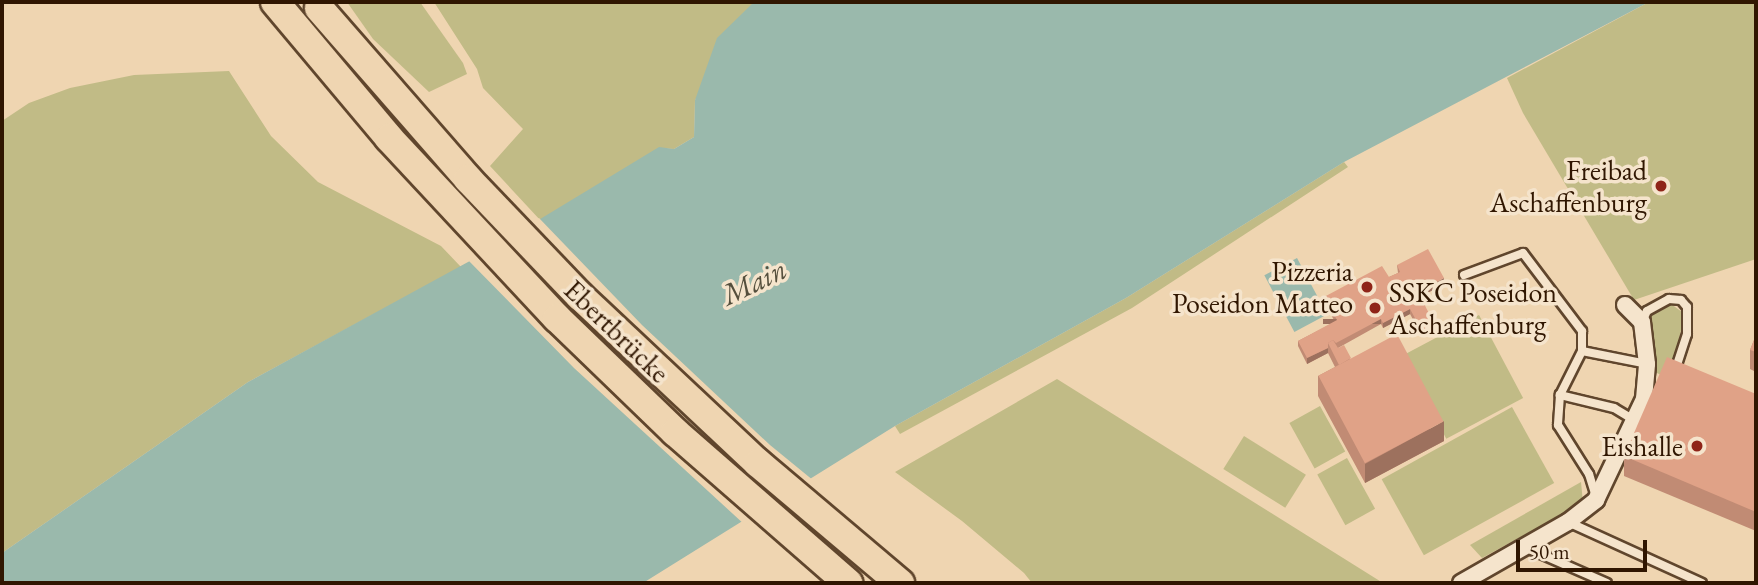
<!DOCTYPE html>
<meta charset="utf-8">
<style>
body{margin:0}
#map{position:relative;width:1758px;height:585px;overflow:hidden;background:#efd5b1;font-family:"EB Garamond",serif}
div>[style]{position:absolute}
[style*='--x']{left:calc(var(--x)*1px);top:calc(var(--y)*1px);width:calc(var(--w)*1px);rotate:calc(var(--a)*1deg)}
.green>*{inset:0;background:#c1bb86;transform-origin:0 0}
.water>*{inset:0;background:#9ab9ac;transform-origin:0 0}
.pier>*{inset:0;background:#efd5b1}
.roads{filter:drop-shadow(2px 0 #60462d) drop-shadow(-2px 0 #60462d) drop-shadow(0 2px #60462d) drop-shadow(0 -2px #60462d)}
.lane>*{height:8px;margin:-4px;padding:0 4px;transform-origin:4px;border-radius:4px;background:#f5e4cc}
.street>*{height:16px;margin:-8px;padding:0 8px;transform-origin:8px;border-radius:8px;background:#f5e4cc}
.highway>*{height:28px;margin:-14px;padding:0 14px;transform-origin:14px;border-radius:14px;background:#efd5b1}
.wall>*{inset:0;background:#c18b74}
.shaded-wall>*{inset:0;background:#9d715e;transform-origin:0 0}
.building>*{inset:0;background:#e0a287;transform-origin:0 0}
.dots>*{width:19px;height:19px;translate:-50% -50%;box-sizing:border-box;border:4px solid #f5e4cc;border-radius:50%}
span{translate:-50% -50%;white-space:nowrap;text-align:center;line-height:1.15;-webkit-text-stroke:7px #f5e4cc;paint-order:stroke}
.poi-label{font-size:28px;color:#301601}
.right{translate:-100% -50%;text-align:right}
.left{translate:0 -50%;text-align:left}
.street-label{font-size:28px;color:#301601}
.water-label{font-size:30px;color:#554f3d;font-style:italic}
.frame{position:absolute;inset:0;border:4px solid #301601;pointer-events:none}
.scale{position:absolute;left:1516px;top:540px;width:131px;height:32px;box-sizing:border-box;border:4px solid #301601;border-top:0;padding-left:9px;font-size:21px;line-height:24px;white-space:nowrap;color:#301601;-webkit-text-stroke:5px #f5e4cc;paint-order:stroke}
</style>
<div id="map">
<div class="green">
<i style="clip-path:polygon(347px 2px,420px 2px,463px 63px,467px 74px,429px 92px,373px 39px)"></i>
<i style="clip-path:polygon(434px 2px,754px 2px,695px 100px,694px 137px,674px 149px,659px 148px,541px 221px,490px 166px,523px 129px,483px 88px,477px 69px)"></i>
<i style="clip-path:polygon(1649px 2px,1756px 2px,1756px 259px,1634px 300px,1523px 113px,1507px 78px)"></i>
<i style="clip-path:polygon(229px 71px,271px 136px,318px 182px,441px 246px,461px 267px,248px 382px,2px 553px,2px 121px,29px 103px,70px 88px,134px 75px)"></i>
<i style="clip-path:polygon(1344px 162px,1348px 167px,1132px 308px,900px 434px,895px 426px,1126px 298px)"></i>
<i style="clip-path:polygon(1671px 304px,1682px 312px,1683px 321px,1676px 353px,1665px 377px,1653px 371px,1648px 317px)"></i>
<i style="left:1479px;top:315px;width:94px;height:87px;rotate:62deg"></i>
<i style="clip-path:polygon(1057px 379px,1383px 583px,1032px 583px,1024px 573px,962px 521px,895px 472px)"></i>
<i style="left:1320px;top:406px;width:52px;height:35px;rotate:61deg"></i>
<i style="left:1512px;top:407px;width:87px;height:149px;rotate:61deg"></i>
<i style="left:1244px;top:436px;width:73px;height:39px;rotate:32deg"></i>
<i style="left:1347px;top:458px;width:58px;height:34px;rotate:61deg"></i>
<i style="clip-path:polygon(1581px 482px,1583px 503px,1482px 558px,1470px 545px)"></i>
</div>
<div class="water">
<i style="clip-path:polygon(754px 2px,1649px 2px,1344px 162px,1126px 298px,895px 426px,643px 583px,2px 583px,2px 553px,248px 382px,479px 256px,659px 147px,674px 149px,694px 137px,695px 100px,717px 38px)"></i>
<i style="left:1297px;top:258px;width:64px;height:37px;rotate:62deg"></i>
</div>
<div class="pier">
<i style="clip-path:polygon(539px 218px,642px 325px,770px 445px,814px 481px,745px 525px,574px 368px,467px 259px)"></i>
</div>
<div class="roads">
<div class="lane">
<i style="--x:1464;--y:275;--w:63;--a:-20.4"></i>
<i style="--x:1523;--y:253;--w:98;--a:52.9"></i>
<i style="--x:1582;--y:331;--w:20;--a:90"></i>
<i style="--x:1642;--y:322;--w:12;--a:-66"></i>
<i style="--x:1647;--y:311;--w:25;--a:-29"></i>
<i style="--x:1669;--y:299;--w:12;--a:5"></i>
<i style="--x:1681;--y:300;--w:9;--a:49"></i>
<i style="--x:1687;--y:307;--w:27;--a:90"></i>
<i style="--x:1687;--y:334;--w:40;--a:108"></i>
<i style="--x:1560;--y:395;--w:30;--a:94"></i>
<i style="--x:1558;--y:425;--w:58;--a:57.7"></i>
<i style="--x:1589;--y:474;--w:24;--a:73"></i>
<i style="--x:1634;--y:420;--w:23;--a:-149"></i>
<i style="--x:1614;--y:408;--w:56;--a:-166.5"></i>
<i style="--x:1560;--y:395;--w:49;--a:-63.4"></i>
<i style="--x:1582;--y:351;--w:66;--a:11.3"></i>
<i style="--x:1568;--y:522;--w:147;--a:24.5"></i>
<i style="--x:1527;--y:548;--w:87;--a:23.6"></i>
</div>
<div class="street">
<i style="--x:1461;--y:583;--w:123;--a:-29.7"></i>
<i style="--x:1568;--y:522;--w:36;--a:-38"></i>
<i style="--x:1596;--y:500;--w:112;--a:-64.6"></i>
<i style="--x:1644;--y:399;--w:35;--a:-85"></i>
<i style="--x:1647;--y:364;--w:42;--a:-96.8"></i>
<i style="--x:1642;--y:322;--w:24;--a:-135"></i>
</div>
<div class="highway">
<i style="--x:275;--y:2;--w:177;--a:50"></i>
<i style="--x:389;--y:138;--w:246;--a:47"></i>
<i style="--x:557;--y:318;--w:164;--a:44"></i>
<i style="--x:675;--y:432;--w:230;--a:41.1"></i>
<i style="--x:319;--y:8;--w:227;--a:48.9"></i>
<i style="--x:468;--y:179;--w:162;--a:46.3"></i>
<i style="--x:580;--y:296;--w:244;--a:43.2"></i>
<i style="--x:758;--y:463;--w:186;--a:40.2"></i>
</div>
</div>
<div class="wall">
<i style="clip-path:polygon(1397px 265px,1444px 284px,1420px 297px,1435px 330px,1422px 336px,1410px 314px,1383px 328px,1381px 324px,1338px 348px,1444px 441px,1365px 483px,1318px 396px,1318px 376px,1335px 367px,1328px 353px,1307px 364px,1298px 346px,1298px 341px,1335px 322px,1324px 302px,1324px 297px,1389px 277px,1398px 273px)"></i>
<i style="clip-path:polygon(1756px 335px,1756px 372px,1750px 369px,1750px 350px)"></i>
<i style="clip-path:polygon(1756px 394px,1756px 531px,1624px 476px,1624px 456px)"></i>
</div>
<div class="shaded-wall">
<i style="clip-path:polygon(1444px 278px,1444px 284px,1418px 298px,1418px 292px)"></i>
<i style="clip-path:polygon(1410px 309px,1410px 314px,1383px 328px,1383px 323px)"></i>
<i style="left:1381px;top:319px;width:5px;height:58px;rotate:90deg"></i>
<i style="clip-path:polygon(1435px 325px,1435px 330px,1422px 336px,1422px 331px)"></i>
<i style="clip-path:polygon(1328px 348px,1328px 353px,1307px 364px,1307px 358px)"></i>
<i style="clip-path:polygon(1444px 421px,1444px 441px,1365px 483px,1365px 464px)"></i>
</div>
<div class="building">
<i style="clip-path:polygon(1428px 249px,1444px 278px,1418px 292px,1435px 325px,1422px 331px,1410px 309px,1383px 323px,1381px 319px,1336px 343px,1333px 340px,1328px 343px,1328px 348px,1307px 358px,1298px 341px,1337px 320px,1324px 297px,1382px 266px,1389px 277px,1400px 272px,1397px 265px)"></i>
<i style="left:1397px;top:334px;width:99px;height:89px;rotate:62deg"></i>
<i style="clip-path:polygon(1756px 335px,1756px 352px,1750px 350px)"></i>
<i style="clip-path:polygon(1333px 340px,1338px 348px,1344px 345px,1351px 358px,1339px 365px,1328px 343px)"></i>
<i style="clip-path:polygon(1667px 357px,1756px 394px,1756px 512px,1624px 456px)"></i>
</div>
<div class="dots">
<i style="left:1661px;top:186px;background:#8f2418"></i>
<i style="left:1367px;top:287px;background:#8f2418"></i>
<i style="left:1375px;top:308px;background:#8f2418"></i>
<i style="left:1697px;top:446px;background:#8f2418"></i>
</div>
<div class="poi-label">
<span class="right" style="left:1647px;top:186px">Freibad<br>Aschaffenburg</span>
<span class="right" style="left:1353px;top:287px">Pizzeria<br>Poseidon Matteo</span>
<span class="left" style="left:1389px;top:308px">SSKC Poseidon<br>Aschaffenburg</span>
<span class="right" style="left:1683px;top:446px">Eishalle</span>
</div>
<div class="street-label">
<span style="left:617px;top:331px;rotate:44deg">Ebertbrücke</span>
</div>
<div class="water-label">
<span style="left:754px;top:282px;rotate:-26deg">Main</span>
</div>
<div class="frame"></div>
<div class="scale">50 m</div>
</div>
